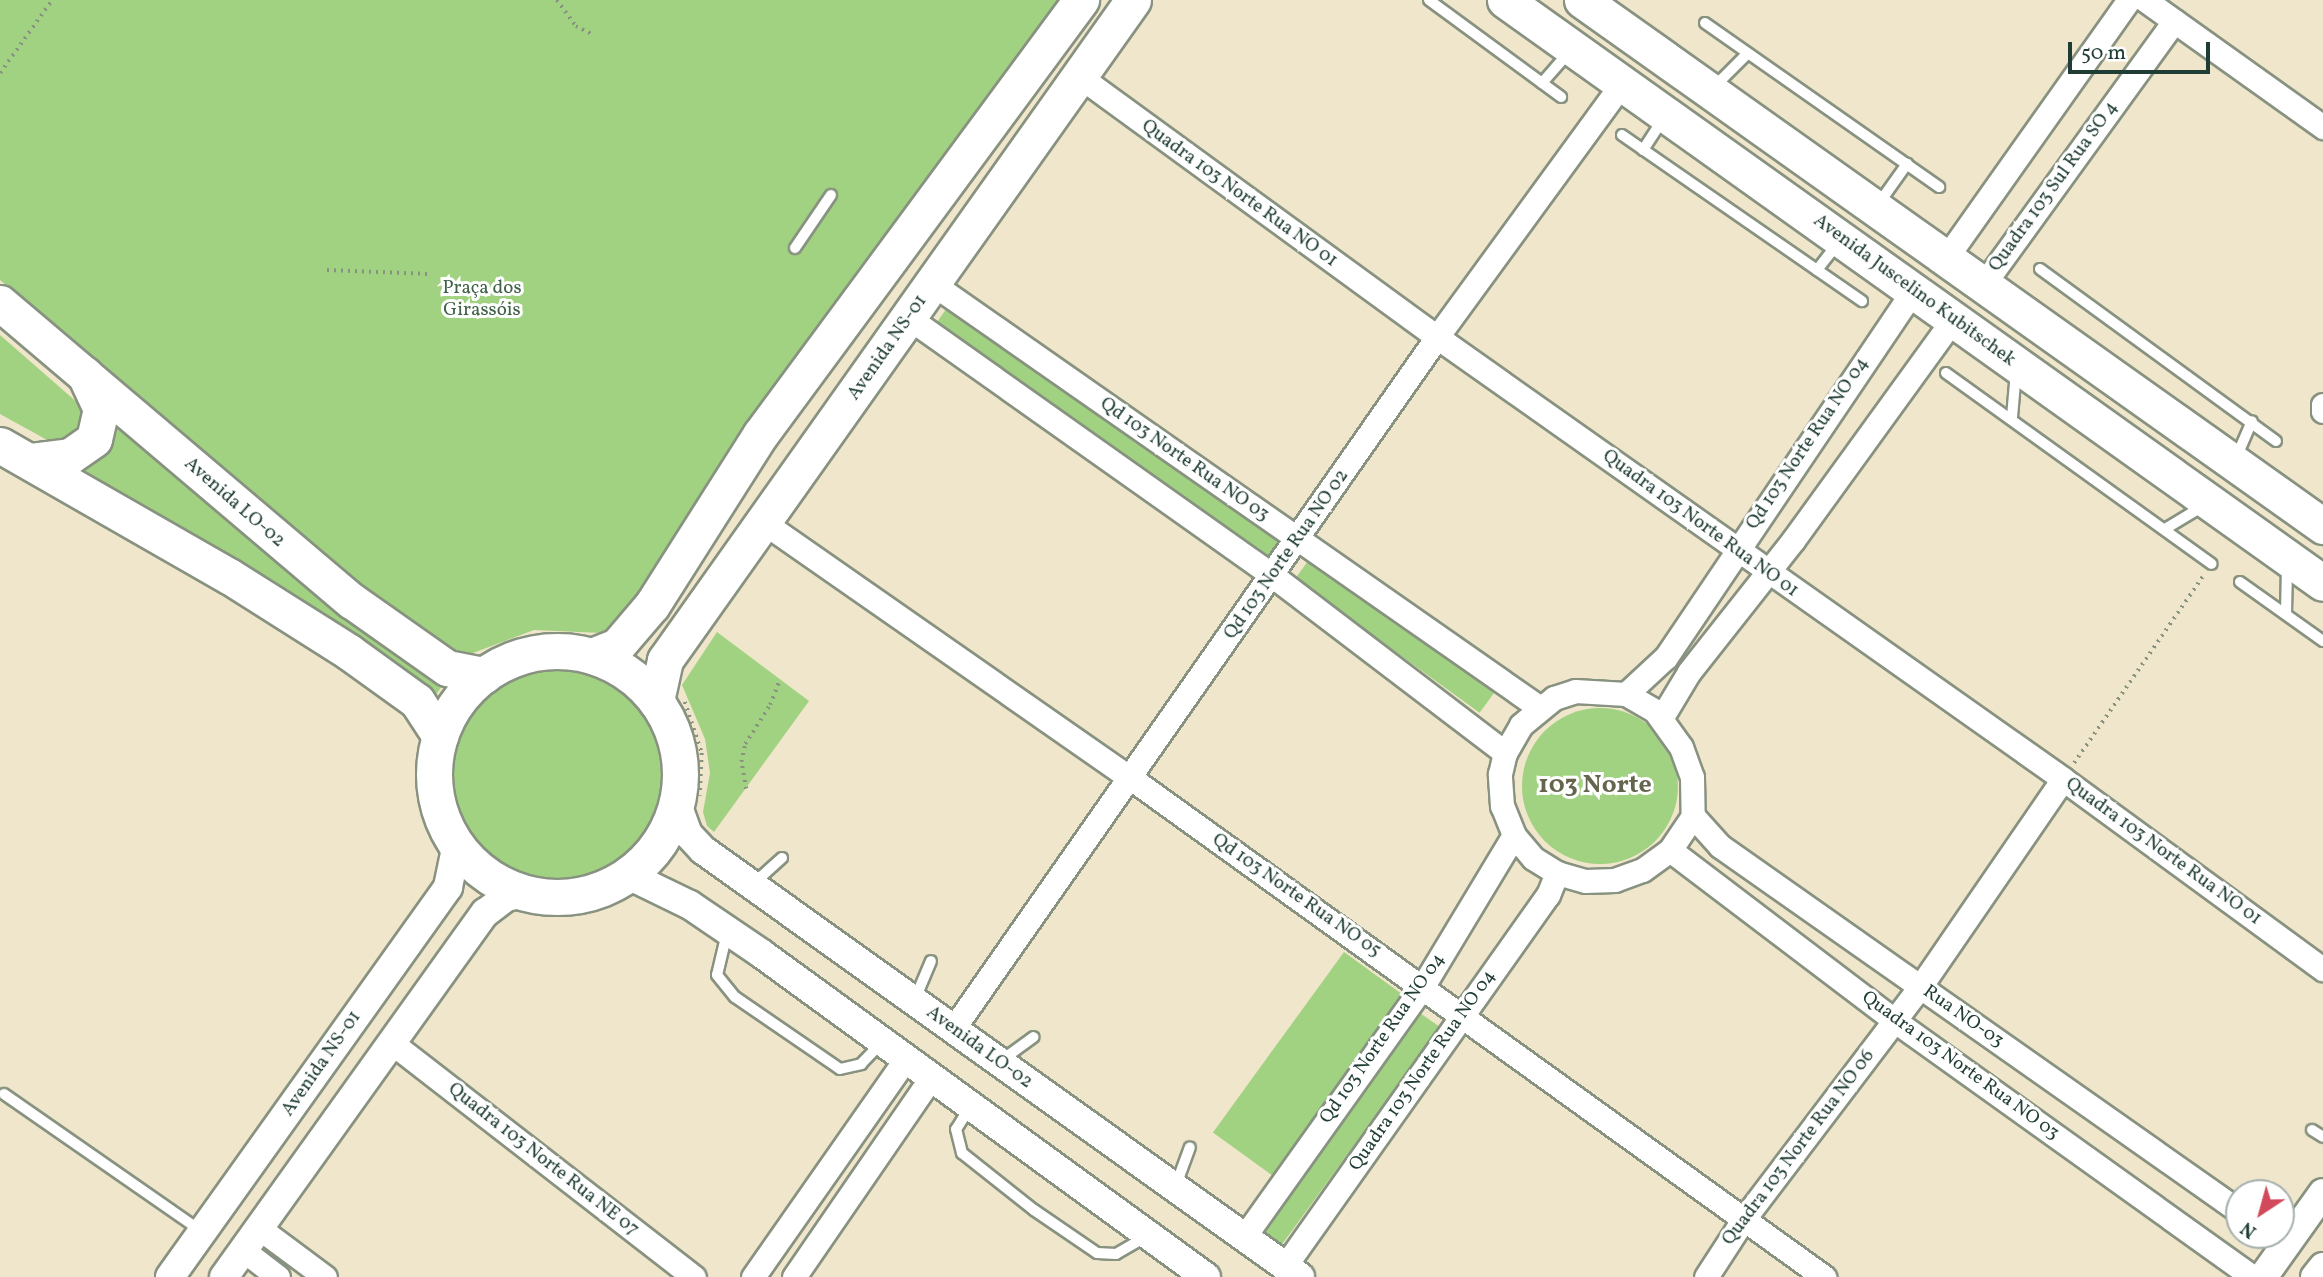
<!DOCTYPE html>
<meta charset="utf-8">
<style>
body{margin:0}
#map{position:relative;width:2323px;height:1277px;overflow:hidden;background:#f0e6cb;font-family:Vollkorn,serif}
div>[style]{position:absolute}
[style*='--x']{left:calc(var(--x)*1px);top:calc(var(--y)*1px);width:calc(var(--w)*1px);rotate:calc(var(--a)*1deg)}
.green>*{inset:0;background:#a1d281;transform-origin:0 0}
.round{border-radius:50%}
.path>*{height:3.5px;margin-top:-1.75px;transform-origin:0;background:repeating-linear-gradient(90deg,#889280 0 2px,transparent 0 7px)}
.roads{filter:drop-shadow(2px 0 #889280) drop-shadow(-2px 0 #889280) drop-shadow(0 2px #889280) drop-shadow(0 -2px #889280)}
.service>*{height:10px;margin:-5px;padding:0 5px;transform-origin:5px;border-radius:5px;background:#fff}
.minor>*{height:23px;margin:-11.5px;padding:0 11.5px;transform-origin:11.5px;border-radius:11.5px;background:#fff}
.tertiary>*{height:28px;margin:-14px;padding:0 14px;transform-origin:14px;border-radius:14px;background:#fff}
.primary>*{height:35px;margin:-17.5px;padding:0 17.5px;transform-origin:17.5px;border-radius:17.5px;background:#fff}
.primary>.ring{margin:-17.5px;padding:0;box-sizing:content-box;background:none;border:35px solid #fff;border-radius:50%}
span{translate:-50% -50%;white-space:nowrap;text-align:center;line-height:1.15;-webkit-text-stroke:6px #fff;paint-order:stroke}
.street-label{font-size:19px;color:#1f3d34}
.park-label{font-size:19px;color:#406247}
.district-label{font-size:26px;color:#65644c;font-weight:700}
.north{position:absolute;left:2225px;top:1179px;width:70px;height:70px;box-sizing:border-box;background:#fff;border:2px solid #a5b1ae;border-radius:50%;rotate:216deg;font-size:19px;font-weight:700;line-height:28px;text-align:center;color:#1f3d34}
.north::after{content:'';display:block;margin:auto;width:24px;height:32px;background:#d1495b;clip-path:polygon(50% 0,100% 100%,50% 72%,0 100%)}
.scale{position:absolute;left:2068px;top:42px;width:142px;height:32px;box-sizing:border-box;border:4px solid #1f3d34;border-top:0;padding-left:9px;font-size:21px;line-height:24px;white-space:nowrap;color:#1f3d34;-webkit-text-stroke:5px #fff;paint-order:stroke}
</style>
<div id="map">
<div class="green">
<i style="clip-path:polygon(0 0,1065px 0,614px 628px,602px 633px,534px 630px,465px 656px,454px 653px,325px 558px,0 280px)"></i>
<i style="left:949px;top:305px;width:405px;height:22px;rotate:35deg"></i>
<i style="clip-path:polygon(0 335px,79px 404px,87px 417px,81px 437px,49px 441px,0 414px)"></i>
<i style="clip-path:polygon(114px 420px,299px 580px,444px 683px,436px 695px,271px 582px,77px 470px)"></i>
<i style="left:1311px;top:557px;width:228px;height:27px;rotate:36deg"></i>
<i style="clip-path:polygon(717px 632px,809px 701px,714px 832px,707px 826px,703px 812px,710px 773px,705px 739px,682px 685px)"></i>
<i class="round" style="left:447px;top:663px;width:222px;height:222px"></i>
<i class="round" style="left:1522px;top:708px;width:156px;height:156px"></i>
<i style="left:1344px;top:952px;width:74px;height:223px;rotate:36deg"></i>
<i style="clip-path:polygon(1417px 1011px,1440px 1027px,1275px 1254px,1256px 1240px)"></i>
</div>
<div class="path">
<i style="--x:557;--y:0;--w:32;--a:54"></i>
<i style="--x:576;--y:26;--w:18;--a:27"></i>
<i style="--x:0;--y:73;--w:90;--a:-54.5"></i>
<i style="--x:327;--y:270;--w:103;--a:2.2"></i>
<i style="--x:685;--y:702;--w:54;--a:71.6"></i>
<i style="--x:702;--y:753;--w:43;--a:92.7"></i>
<i style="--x:2074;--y:763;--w:227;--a:-55.4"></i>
<i style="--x:746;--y:789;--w:27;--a:-100"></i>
<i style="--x:741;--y:762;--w:18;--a:-77"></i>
<i style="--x:745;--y:744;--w:46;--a:-57.3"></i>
<i style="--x:770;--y:705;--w:28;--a:-69"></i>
</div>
<div class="roads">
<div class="service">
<i style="--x:1429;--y:0;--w:164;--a:36.3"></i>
<i style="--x:1705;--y:23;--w:286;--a:35"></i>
<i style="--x:1542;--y:83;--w:43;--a:-48.8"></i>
<i style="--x:1713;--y:88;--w:49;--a:-45"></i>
<i style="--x:1622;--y:135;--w:292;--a:34.7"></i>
<i style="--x:1643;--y:150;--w:37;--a:-57"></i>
<i style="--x:1877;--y:206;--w:52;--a:-54.5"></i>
<i style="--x:795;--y:248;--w:64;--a:-55.8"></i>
<i style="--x:2040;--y:269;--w:292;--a:36.1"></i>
<i style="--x:1817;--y:270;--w:36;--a:-52"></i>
<i style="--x:1946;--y:373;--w:327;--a:35.7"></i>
<i style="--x:2012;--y:417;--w:46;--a:-85"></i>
<i style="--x:2236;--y:458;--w:40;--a:-66.6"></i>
<i style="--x:2165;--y:529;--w:47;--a:-31"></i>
<i style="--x:2240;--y:582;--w:102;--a:35.4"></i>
<i style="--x:2286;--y:614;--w:48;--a:-88.8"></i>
<i style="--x:753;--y:884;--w:39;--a:-42"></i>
<i style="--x:727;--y:933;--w:43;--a:103.4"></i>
<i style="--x:717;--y:975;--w:28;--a:51"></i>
<i style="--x:735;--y:997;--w:127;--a:34.4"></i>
<i style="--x:840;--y:1069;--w:22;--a:-13"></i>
<i style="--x:861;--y:1064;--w:29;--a:-46"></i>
<i style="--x:915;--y:999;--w:41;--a:-67.2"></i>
<i style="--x:1002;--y:1060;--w:39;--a:-36"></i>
<i style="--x:4;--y:1094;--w:239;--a:34.8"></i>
<i style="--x:970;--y:1107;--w:26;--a:122"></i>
<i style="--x:956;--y:1129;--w:25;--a:76"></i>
<i style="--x:962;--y:1153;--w:92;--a:38.4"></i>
<i style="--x:1034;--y:1210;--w:76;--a:34.3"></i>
<i style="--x:1097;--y:1253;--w:19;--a:3"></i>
<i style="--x:1116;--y:1254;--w:36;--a:-30"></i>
<i style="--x:2312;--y:1130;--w:13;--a:32"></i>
<i style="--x:1176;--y:1185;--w:40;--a:-69.8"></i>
</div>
<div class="minor">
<i style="--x:2145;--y:0;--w:219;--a:35.5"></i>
<i style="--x:1079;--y:76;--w:443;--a:36.1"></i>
<i style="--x:1437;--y:337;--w:766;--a:35.22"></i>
<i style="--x:2063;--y:779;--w:322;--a:36.2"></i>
<i style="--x:1946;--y:258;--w:316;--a:-54.7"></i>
<i style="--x:933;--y:284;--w:740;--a:34.93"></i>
<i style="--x:1983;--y:285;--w:326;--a:-54.1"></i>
<i style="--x:909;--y:318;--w:446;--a:35.3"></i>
<i style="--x:1273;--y:576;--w:292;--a:37.3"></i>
<i style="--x:2323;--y:405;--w:6;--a:90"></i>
<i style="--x:763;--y:522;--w:450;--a:34.9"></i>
<i style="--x:1132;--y:779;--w:853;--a:35.74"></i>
<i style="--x:1575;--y:691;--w:51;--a:3.4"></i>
<i style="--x:1626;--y:694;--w:34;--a:30"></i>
<i style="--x:1655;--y:711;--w:44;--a:54.2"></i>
<i style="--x:1681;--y:747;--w:32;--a:70"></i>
<i style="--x:1692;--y:777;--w:39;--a:89"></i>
<i style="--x:1693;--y:816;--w:41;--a:124.1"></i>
<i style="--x:1670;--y:850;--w:34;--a:144"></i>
<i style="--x:1642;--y:870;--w:29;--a:160"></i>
<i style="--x:1615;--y:880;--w:30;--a:178"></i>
<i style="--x:1585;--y:881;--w:29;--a:-164"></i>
<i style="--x:1557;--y:873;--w:28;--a:-148"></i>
<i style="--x:1533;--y:858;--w:30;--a:-130"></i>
<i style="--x:1514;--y:835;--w:31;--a:-112"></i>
<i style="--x:1502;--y:806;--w:32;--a:-94"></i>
<i style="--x:1500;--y:774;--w:22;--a:-77"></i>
<i style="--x:1505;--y:753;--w:32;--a:-60"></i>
<i style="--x:1521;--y:725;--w:43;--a:-39.3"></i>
<i style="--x:1554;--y:698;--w:22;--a:-18"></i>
<i style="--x:1626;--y:694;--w:54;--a:-42.8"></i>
<i style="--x:1666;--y:657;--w:442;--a:-56"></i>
<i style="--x:1662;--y:717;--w:52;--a:-59"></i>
<i style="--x:1689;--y:672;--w:169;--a:-51.7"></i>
<i style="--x:1794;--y:539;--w:271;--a:-54.1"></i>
<i style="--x:1693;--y:816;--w:40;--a:48"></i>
<i style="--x:1720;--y:846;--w:634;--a:35.12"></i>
<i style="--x:1670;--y:850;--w:283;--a:37.2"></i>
<i style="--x:1895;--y:1021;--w:440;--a:35.6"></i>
<i style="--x:953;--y:1029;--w:844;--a:-55.03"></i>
<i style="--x:1437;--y:337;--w:316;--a:-53.9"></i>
<i style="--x:392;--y:1043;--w:382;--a:37.8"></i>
<i style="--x:259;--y:1228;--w:82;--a:36.6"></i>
<i style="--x:1244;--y:1237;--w:308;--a:-54.5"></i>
<i style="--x:1423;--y:986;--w:176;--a:-58.9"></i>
<i style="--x:243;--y:1250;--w:44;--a:37.6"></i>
<i style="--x:1285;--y:1266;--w:455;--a:-54.7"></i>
<i style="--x:1548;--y:895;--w:24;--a:-68"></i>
<i style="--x:753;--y:1277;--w:265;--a:-55"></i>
<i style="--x:794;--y:1277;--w:240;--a:-55.5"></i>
<i style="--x:1706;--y:1277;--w:68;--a:-57"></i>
<i style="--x:1743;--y:1220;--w:293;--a:-52.8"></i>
<i style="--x:1920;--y:987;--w:252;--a:-55.5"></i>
</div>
<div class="tertiary">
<i style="--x:677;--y:804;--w:32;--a:70"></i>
<i style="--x:688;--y:834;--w:22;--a:47"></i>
<i style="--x:703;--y:850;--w:734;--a:35.57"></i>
<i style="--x:628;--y:875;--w:69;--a:25.8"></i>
<i style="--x:690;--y:905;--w:87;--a:34.2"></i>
<i style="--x:762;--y:954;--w:549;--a:36.04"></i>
<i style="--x:170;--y:1277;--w:479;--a:-54.5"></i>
<i style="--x:448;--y:887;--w:44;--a:-78.2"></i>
<i style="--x:224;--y:1277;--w:448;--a:-54.4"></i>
<i style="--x:485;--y:913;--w:26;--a:-37"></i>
<i style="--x:506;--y:897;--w:19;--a:-12"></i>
<i style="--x:2263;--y:1277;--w:103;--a:-54.5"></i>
<i style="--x:2315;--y:1277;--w:13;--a:-51"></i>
</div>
<div class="primary">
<i style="--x:1505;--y:0;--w:1004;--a:35.48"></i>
<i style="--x:1582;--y:0;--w:909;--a:35.37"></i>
<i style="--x:0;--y:303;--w:461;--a:40.3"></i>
<i style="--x:352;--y:601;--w:116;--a:35.2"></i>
<i style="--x:447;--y:668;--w:38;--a:11"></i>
<i style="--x:0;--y:445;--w:264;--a:29.8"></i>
<i style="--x:229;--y:576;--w:142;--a:32.3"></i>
<i style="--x:349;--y:652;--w:84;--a:35.8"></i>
<i style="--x:417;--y:701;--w:42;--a:56.7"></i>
<i style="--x:29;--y:461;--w:41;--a:-7"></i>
<i style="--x:70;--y:456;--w:29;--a:-35"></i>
<i style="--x:94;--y:439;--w:31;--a:-77"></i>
<i style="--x:101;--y:409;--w:38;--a:-115"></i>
<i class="ring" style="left:434px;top:651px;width:211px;height:211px"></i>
<i style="--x:592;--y:656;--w:27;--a:-22"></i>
<i style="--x:617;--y:646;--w:54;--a:-49.5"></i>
<i style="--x:652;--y:605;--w:201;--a:-57.6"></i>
<i style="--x:760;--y:435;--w:541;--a:-53.58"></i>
<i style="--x:656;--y:701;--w:42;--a:-77.6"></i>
<i style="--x:665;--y:660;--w:809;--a:-54.66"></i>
</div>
</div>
<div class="street-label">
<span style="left:2054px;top:187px;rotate:-54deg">Quadra 103 Sul Rua SO 4</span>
<span style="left:1239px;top:194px;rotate:36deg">Quadra 103 Norte Rua NO 01</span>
<span style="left:1914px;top:291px;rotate:36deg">Avenida Juscelino Kubitschek</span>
<span style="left:888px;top:348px;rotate:-55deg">Avenida NS-01</span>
<span style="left:1808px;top:444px;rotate:-56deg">Qd 103 Norte Rua NO 04</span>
<span style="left:1184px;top:460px;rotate:35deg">Qd 103 Norte Rua NO 03</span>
<span style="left:234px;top:503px;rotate:41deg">Avenida LO-02</span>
<span style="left:1700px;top:524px;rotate:36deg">Quadra 103 Norte Rua NO 01</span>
<span style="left:1287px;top:555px;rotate:-55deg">Qd 103 Norte Rua NO 02</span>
<span style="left:2163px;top:852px;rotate:36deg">Quadra 103 Norte Rua NO 01</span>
<span style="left:1296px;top:896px;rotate:35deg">Qd 103 Norte Rua NO 05</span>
<span style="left:1963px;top:1017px;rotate:35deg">Rua NO-03</span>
<span style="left:1383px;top:1039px;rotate:-55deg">Qd 103 Norte Rua NO 04</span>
<span style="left:979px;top:1048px;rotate:36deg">Avenida LO-02</span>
<span style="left:322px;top:1064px;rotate:-55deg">Avenida NS-01</span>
<span style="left:1960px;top:1066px;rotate:36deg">Quadra 103 Norte Rua NO 03</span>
<span style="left:1423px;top:1071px;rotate:-55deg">Quadra 103 Norte Rua NO 04</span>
<span style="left:1799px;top:1148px;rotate:-53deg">Quadra 103 Norte Rua NO 06</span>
<span style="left:543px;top:1160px;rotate:38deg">Quadra 103 Norte Rua NE 07</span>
</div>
<div class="park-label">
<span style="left:482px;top:300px">Praça dos<br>Girassóis</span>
</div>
<div class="district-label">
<span style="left:1595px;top:786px">103 Norte</span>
</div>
<div class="north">N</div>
<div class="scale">50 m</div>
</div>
